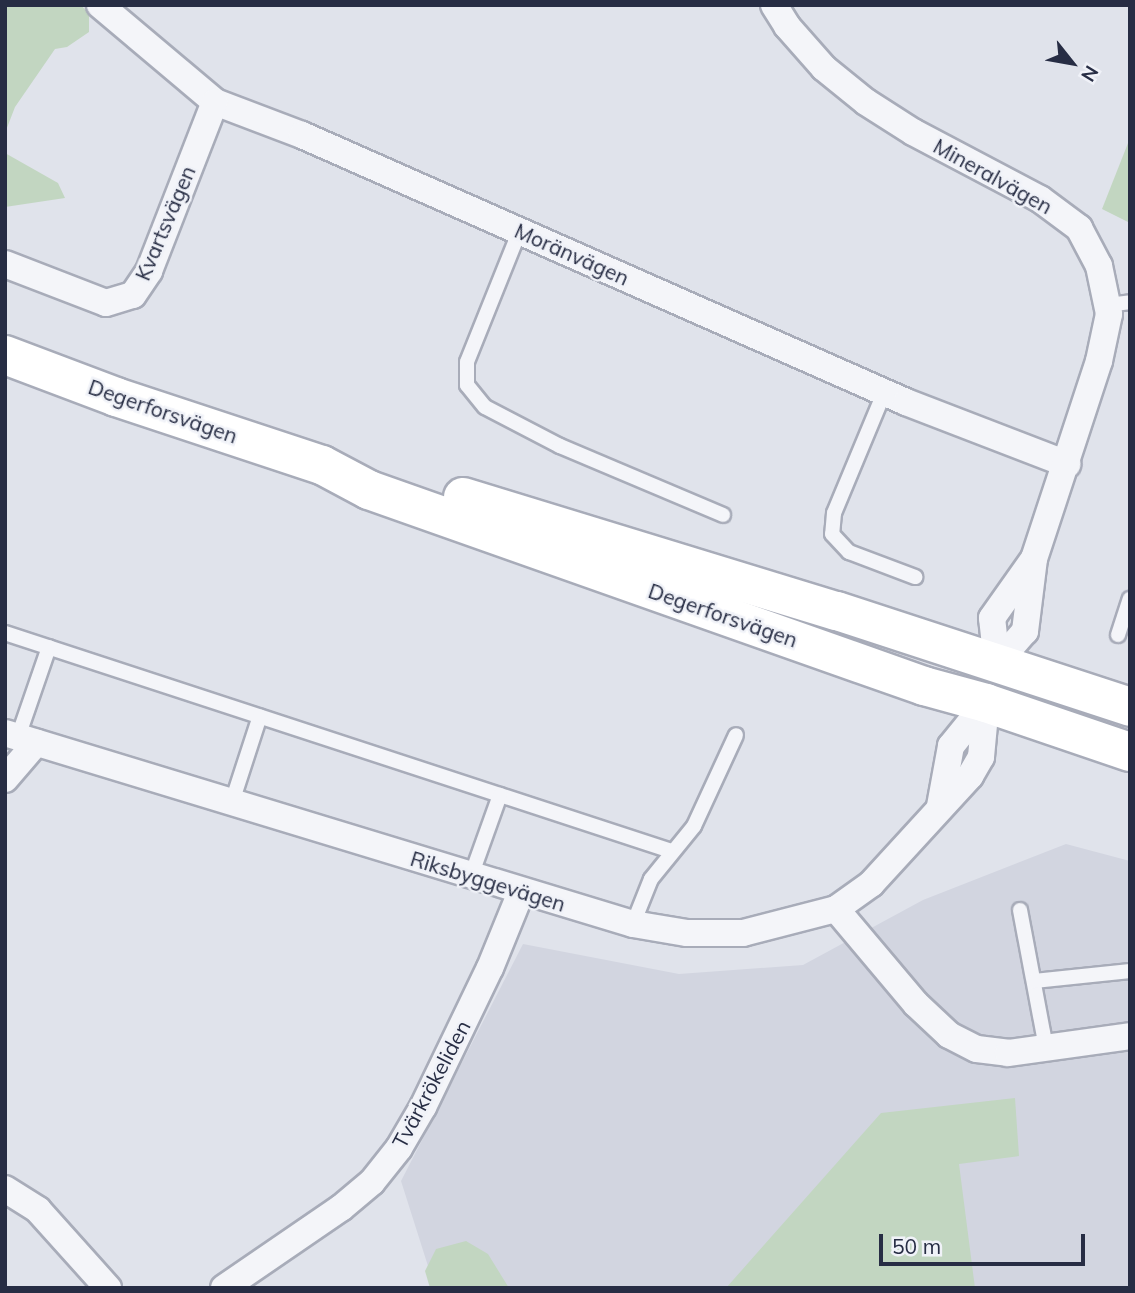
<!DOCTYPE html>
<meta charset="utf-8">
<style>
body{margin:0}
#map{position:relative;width:1135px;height:1293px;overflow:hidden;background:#e0e3eb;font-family:Mulish,sans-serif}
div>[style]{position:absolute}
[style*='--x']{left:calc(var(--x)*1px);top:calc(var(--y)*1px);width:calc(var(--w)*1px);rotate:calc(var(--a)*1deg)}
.built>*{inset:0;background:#d2d5e0}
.green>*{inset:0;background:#c2d6c1}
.roads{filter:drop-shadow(2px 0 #a8acb9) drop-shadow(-2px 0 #a8acb9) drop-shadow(0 2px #a8acb9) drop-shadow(0 -2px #a8acb9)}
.lane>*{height:14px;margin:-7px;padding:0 7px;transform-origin:7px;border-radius:7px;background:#f4f5f9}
.street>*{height:26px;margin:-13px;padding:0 13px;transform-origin:13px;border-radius:13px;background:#f4f5f9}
.secondary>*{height:38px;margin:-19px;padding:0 19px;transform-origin:19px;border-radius:19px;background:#fff}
span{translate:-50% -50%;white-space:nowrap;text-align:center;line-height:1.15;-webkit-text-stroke:5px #f0f2f8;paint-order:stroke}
.street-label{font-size:21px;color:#272d44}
.frame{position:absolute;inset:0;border:7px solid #272d44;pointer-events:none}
.north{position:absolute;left:1037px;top:28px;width:70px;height:70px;-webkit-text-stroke:5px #f0f2f8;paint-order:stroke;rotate:121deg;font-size:19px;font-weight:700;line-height:28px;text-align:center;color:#272d44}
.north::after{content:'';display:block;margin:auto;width:24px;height:32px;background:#272d44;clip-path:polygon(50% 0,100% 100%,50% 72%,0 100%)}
.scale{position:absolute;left:879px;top:1234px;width:206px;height:32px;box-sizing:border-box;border:4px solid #272d44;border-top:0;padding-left:9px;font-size:21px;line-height:24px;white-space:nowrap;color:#272d44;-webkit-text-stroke:5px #f0f2f8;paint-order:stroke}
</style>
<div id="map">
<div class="built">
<i style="clip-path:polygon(1066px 844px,1130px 861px,1130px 1288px,435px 1288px,401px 1181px,523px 944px,679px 974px,803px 965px,923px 900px)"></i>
</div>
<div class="green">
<i style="clip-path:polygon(5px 5px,81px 5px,89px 14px,89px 32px,67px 47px,55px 49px,15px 107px,5px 133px)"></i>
<i style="clip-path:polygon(1130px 138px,1130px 223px,1102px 209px)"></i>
<i style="clip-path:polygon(5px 153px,58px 183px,65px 198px,5px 207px)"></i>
<i style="clip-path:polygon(1015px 1098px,1019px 1156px,959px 1164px,975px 1288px,726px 1288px,881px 1113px)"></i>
<i style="clip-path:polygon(466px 1241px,488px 1254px,509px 1288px,430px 1288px,425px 1271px,436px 1249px)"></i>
</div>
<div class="roads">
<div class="lane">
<i style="--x:520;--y:230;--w:142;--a:111.9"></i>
<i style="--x:467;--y:362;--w:23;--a:90"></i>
<i style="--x:467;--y:385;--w:28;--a:51"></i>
<i style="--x:485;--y:407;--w:85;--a:27.5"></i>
<i style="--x:560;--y:446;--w:177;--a:22.9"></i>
<i style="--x:1107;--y:305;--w:23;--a:-7"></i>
<i style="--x:884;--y:393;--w:130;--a:112.6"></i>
<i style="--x:834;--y:513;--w:21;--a:95"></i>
<i style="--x:832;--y:534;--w:25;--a:47"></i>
<i style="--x:849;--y:552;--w:71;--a:20.7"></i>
<i style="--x:5;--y:633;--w:701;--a:18.12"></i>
<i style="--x:1118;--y:635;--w:38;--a:-72"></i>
<i style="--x:18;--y:737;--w:95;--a:-71"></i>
<i style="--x:232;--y:802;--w:90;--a:-72"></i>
<i style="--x:471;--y:876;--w:86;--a:-70.3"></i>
<i style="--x:1020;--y:910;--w:139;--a:79.3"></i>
<i style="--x:633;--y:924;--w:48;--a:-68.2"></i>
<i style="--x:651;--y:879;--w:68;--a:-50.9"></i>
<i style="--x:694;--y:826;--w:100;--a:-65.2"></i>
<i style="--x:1034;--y:981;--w:97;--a:-5.9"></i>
</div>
<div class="street">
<i style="--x:100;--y:5;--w:150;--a:40.1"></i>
<i style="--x:215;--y:102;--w:93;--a:20.8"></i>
<i style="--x:302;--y:135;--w:660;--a:23.85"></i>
<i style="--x:906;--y:402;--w:173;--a:21.1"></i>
<i style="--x:774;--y:5;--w:25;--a:58"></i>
<i style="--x:787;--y:26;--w:56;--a:48.6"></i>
<i style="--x:824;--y:68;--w:54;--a:39"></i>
<i style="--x:866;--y:102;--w:56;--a:32.6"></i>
<i style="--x:913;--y:132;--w:144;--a:27.8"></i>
<i style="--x:1040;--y:199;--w:49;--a:36.6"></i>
<i style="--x:1079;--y:228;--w:43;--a:62.2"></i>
<i style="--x:1099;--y:266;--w:49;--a:78.2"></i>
<i style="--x:1109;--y:314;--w:48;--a:102"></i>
<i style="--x:1099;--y:361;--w:208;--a:108.2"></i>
<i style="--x:1034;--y:559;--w:73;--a:97.1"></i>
<i style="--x:1025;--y:631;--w:43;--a:131.2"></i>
<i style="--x:5;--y:264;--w:108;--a:21.1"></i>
<i style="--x:106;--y:303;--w:28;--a:-17"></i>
<i style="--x:133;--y:295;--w:29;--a:-56"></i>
<i style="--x:149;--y:271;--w:181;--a:-68.7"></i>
<i style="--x:997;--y:663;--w:45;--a:-96.3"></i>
<i style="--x:992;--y:618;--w:71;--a:-54.7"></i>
<i style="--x:5;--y:733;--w:656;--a:16.92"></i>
<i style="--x:633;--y:924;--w:55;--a:9.5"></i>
<i style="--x:687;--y:933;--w:56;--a:0"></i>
<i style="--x:743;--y:933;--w:96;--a:-14.5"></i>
<i style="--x:836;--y:909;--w:43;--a:-35.5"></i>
<i style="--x:871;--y:884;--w:147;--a:-47.5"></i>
<i style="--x:970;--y:776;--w:22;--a:-60"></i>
<i style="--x:981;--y:757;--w:54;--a:-84.7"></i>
<i style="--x:5;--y:779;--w:48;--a:-49.3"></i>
<i style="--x:940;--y:806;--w:61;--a:-79.6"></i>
<i style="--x:951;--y:746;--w:55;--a:-50.9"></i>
<i style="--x:836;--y:909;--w:124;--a:49.9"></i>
<i style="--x:916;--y:1004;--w:45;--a:43.2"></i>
<i style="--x:949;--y:1035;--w:31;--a:27"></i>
<i style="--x:977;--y:1049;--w:31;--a:7"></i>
<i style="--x:1008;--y:1053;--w:123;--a:-7.9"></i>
<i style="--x:5;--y:1189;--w:39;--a:32"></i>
<i style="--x:38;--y:1210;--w:105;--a:48.1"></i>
<i style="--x:224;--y:1288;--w:142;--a:-34.4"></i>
<i style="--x:341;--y:1208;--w:40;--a:-40"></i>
<i style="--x:372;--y:1182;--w:43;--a:-51.5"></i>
<i style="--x:399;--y:1148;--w:48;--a:-59.7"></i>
<i style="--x:423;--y:1107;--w:154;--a:-64.3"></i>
<i style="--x:490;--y:968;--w:82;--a:-67.8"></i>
</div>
<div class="secondary">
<i style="--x:5;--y:355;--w:119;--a:20.7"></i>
<i style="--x:116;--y:397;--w:217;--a:18.3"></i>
<i style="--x:322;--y:465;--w:53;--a:28"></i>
<i style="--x:369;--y:490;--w:589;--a:19.45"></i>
<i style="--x:924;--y:686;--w:64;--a:15.3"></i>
<i style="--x:986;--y:703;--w:152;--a:18.8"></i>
<i style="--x:463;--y:497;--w:391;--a:17"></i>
<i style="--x:837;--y:611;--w:308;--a:18.1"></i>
</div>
</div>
<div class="street-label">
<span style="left:993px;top:176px;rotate:29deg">Mineralvägen</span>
<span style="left:165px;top:223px;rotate:-67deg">Kvartsvägen</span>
<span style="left:572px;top:254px;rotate:24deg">Moränvägen</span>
<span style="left:163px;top:411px;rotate:19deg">Degerforsvägen</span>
<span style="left:723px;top:615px;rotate:19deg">Degerforsvägen</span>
<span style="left:488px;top:881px;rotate:17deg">Riksbyggevägen</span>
<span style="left:431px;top:1084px;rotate:-62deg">Tvärkrökeliden</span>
</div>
<div class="frame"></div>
<div class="north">N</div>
<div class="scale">50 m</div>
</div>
